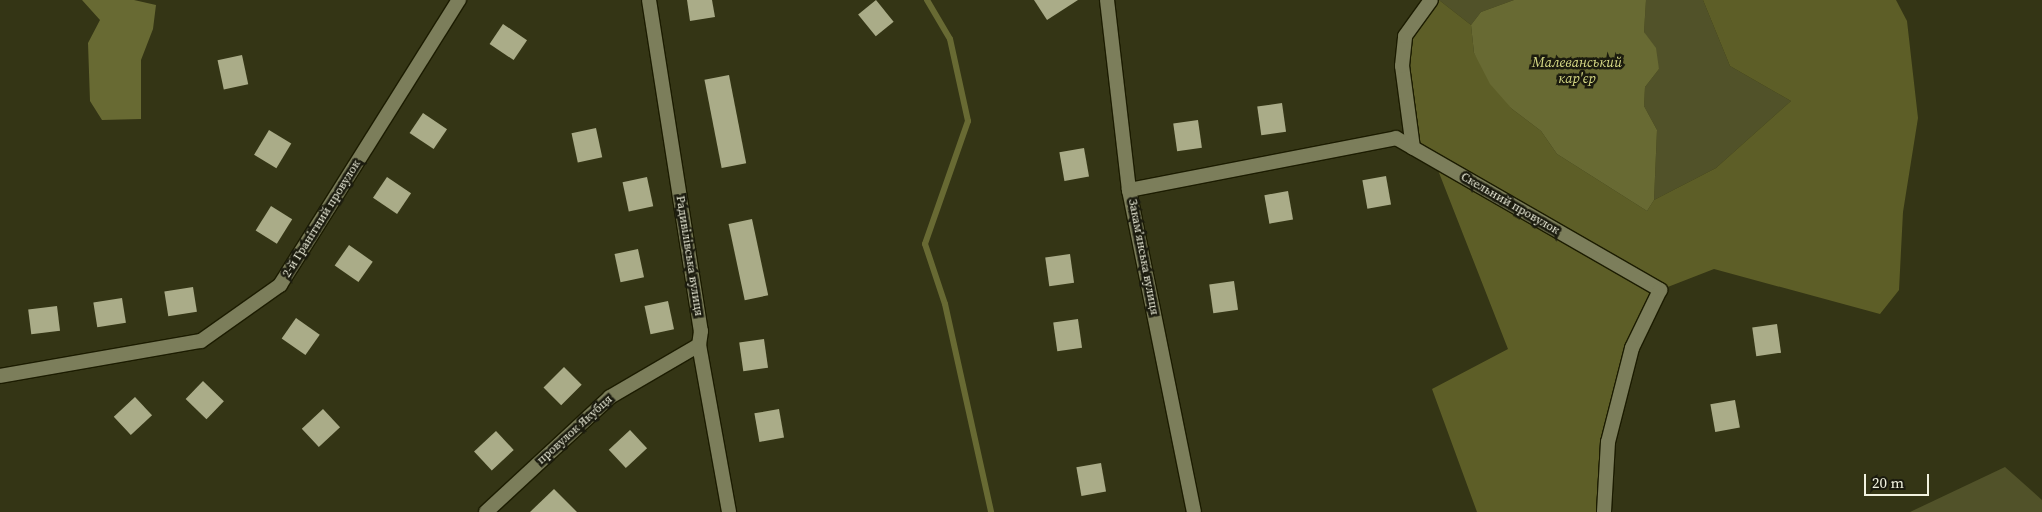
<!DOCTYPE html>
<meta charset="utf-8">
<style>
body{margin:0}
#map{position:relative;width:2042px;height:512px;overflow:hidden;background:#343515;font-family:"Source Serif 4",serif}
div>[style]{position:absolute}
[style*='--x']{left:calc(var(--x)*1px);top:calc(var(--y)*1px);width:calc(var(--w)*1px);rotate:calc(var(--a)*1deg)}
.green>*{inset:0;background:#515229}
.forest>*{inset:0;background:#5d5e27}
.water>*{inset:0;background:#686a33}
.stream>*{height:6px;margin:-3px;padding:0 3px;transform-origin:3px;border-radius:3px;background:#686a33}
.building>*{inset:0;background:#aaac88;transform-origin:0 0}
.roads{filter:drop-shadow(1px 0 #1c1c00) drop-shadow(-1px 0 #1c1c00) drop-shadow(0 1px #1c1c00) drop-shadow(0 -1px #1c1c00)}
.minor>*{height:14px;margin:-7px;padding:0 7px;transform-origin:7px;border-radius:7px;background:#7c7e5b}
.tertiary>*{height:14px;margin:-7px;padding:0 7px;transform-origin:7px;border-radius:7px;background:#7c7e5b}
span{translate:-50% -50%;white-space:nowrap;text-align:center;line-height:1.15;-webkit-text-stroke:5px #1b1b0e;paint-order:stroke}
.street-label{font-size:12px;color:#f1f2df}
.water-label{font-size:14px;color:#d8db87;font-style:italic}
.scale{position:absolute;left:1864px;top:474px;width:65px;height:22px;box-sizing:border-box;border:2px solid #f1f2df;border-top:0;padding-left:6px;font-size:15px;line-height:18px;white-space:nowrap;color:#f1f2df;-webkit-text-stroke:4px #1b1b0e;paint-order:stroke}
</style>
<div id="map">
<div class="green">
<i style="clip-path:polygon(1439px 0,1514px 0,1481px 12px,1471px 25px)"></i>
<i style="clip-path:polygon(1646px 0,1703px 0,1730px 66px,1791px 101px,1716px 168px,1654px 200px,1657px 130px,1644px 106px,1645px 87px,1659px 69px,1644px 32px)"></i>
<i style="clip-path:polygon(2005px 467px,2042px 500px,2042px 512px,1910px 512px)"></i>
</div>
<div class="forest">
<i style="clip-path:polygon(1431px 0,1439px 0,1471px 25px,1474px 53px,1512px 109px,1541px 131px,1557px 154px,1647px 211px,1654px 200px,1716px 168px,1791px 101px,1730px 66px,1703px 0,1896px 0,1907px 21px,1918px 118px,1903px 212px,1899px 290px,1880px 314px,1714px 269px,1660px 290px,1632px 348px,1608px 442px,1604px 512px,1477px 512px,1432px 389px,1508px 349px,1434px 160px,1413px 148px,1405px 36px)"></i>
</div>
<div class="water">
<i style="clip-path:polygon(82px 0,134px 0,156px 5px,153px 29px,141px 60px,141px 119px,102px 120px,90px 101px,88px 43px,100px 20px)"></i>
<i style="clip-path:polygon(1514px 0,1646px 0,1644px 32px,1656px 48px,1659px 69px,1645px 87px,1644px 106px,1657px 130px,1654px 200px,1647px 211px,1557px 154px,1541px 131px,1512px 109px,1490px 84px,1474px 53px,1471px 25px,1481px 12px)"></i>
</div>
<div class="stream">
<i style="--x:927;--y:0;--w:45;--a:59.5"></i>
<i style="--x:950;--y:39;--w:84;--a:77.6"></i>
<i style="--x:968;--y:121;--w:130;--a:109.3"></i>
<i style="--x:925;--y:244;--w:63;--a:71.6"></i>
<i style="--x:945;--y:304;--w:213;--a:77.5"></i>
</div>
<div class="building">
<i style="clip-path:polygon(687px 0,712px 0,715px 17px,690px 21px)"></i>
<i style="left:876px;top:0;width:28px;height:23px;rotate:51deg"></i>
<i style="clip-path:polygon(1034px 0,1078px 0,1047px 20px)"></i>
<i style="left:503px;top:24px;width:29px;height:24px;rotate:34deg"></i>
<i style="left:242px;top:55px;width:30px;height:25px;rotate:78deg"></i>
<i style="left:729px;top:75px;width:90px;height:25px;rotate:79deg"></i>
<i style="left:1282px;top:103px;width:29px;height:25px;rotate:82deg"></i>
<i style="left:423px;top:113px;width:29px;height:24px;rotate:34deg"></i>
<i style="left:1198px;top:120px;width:28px;height:25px;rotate:82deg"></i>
<i style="left:596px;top:128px;width:30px;height:25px;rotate:78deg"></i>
<i style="left:269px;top:130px;width:26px;height:29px;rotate:31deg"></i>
<i style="left:1084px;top:148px;width:29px;height:25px;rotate:80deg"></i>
<i style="left:1386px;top:176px;width:29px;height:24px;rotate:80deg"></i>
<i style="left:387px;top:177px;width:29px;height:25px;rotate:34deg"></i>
<i style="left:647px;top:177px;width:30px;height:25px;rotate:78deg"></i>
<i style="left:1288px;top:191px;width:29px;height:24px;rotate:80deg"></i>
<i style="left:271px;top:206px;width:25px;height:29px;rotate:32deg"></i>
<i style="left:752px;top:219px;width:78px;height:24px;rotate:78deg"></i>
<i style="left:349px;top:245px;width:29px;height:25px;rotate:35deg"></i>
<i style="left:638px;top:249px;width:29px;height:24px;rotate:78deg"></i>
<i style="left:1070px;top:254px;width:29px;height:25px;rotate:82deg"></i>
<i style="left:1234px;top:281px;width:29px;height:25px;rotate:82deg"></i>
<i style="left:193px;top:287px;width:25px;height:29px;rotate:81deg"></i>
<i style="left:122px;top:298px;width:25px;height:29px;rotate:81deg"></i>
<i style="left:668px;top:301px;width:29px;height:24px;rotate:78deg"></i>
<i style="left:57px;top:306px;width:25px;height:29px;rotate:83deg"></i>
<i style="left:296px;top:318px;width:29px;height:25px;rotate:35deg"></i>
<i style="left:1078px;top:319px;width:29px;height:25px;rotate:82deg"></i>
<i style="left:1777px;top:324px;width:29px;height:25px;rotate:82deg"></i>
<i style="left:764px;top:339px;width:29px;height:25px;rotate:82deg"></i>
<i style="left:564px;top:367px;width:25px;height:29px;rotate:45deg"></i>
<i style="left:203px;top:381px;width:29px;height:25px;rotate:44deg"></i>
<i style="left:135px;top:397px;width:25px;height:29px;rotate:47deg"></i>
<i style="left:1735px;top:400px;width:28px;height:25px;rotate:80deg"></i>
<i style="left:323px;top:409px;width:25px;height:29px;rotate:47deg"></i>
<i style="left:779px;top:409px;width:29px;height:25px;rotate:80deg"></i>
<i style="left:630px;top:430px;width:25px;height:29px;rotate:47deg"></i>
<i style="left:496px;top:431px;width:26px;height:30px;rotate:47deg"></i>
<i style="left:1101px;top:463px;width:29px;height:25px;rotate:80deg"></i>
<i style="clip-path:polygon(554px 489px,577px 512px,530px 512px)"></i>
</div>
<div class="roads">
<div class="minor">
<i style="--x:1107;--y:0;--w:191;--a:83.4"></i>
<i style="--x:1129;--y:190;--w:328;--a:78.6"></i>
<i style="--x:1413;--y:148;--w:83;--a:-97.6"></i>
<i style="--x:1402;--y:66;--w:30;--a:-84"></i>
<i style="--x:1405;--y:36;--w:44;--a:-54.2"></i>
<i style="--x:1129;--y:190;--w:272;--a:-11"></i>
<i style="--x:1396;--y:138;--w:305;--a:29.9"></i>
<i style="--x:1660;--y:290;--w:64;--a:115.8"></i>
<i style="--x:1632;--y:348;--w:97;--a:104.3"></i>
<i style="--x:1608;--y:442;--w:70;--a:93.3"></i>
<i style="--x:0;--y:376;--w:204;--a:-9.9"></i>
<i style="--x:201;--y:341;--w:97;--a:-35.3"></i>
<i style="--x:280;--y:285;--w:337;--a:-57.9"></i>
<i style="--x:486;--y:512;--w:169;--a:-42.8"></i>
<i style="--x:610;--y:397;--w:103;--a:-30.3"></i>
</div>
<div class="tertiary">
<i style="--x:649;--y:0;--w:335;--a:81.1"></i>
<i style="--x:701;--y:331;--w:14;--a:98"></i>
<i style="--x:699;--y:345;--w:170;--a:79.8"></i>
</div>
</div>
<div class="street-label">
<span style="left:1510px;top:204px;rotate:30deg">Скельний провулок</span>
<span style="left:322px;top:219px;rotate:-58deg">2-й Гранітний провулок</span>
<span style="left:689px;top:256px;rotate:81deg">Радивілівська вулиця</span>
<span style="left:1143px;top:257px;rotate:79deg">Закамʼянська вулиця</span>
<span style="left:575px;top:430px;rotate:-42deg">провулок Якубця</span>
</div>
<div class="water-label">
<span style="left:1577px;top:70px">Малеванський<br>кар'єр</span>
</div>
<div class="scale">20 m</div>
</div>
